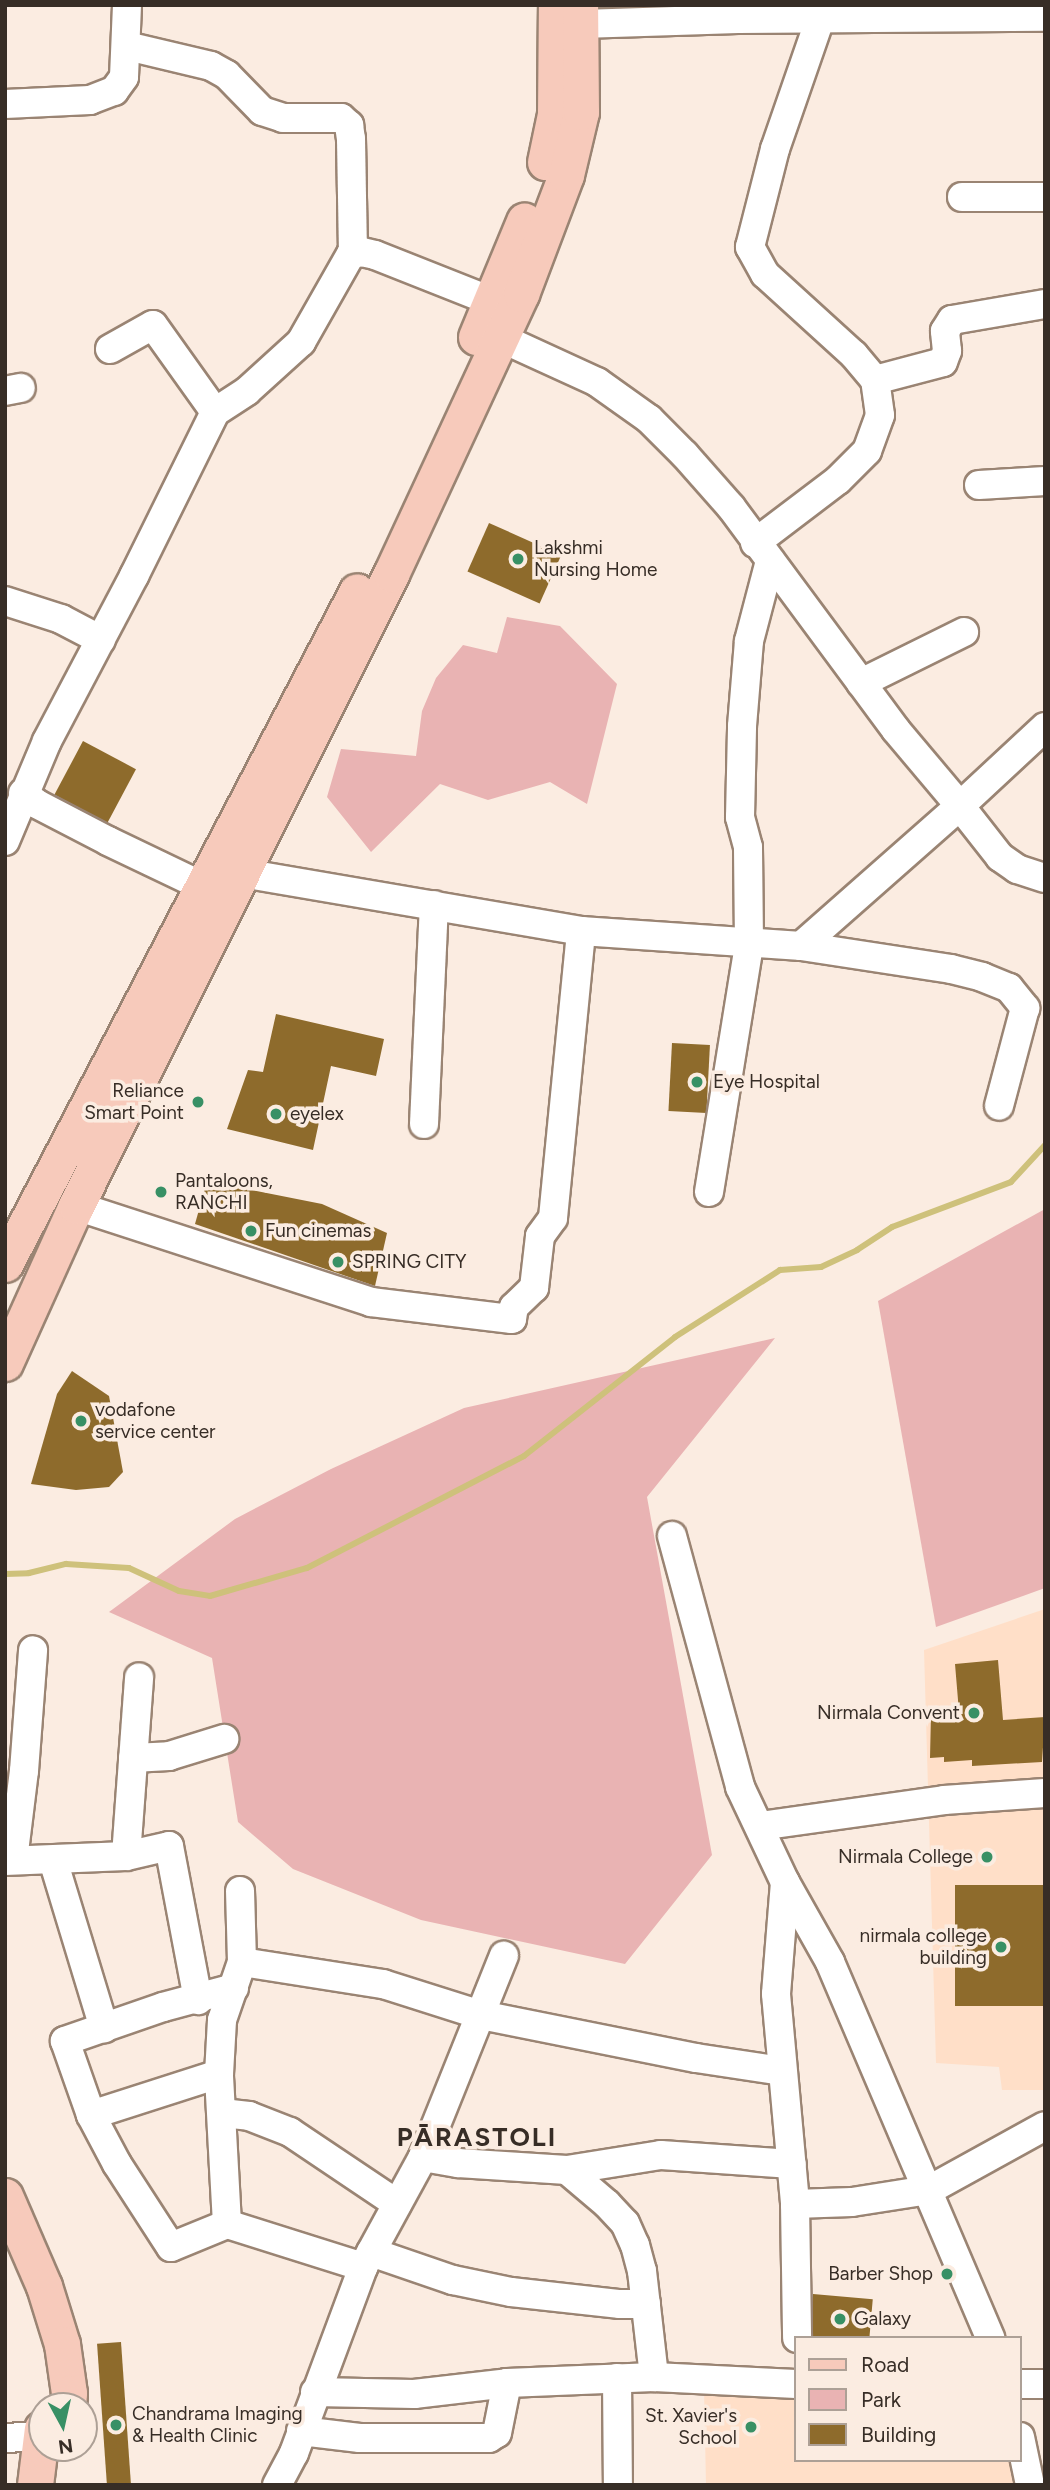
<!DOCTYPE html>
<meta charset="utf-8">
<style>
body{margin:0}
#map{position:relative;width:1050px;height:2490px;overflow:hidden;background:#fbece1;font-family:Figtree,sans-serif}
div>[style]{position:absolute}
[style*='--x']{left:calc(var(--x)*1px);top:calc(var(--y)*1px);width:calc(var(--w)*1px);rotate:calc(var(--a)*1deg)}
.built>*{inset:0;background:#ffdfc8}
.green>*{inset:0;background:#e9b3b3}
.stream>*{height:6px;margin:-3px;padding:0 3px;transform-origin:3px;border-radius:3px;background:#cec17b}
.building>*{inset:0;background:#8e6b2c;transform-origin:0 0}
.roads{filter:drop-shadow(2px 0 #9a8473) drop-shadow(-2px 0 #9a8473) drop-shadow(0 2px #9a8473) drop-shadow(0 -2px #9a8473)}
.minor>*{height:28px;margin:-14px;padding:0 14px;transform-origin:14px;border-radius:14px;background:#fff}
.major>*{height:35px;margin:-17.5px;padding:0 17.5px;transform-origin:17.5px;border-radius:17.5px;background:#f7cabb}
.dots>*{width:19px;height:19px;translate:-50% -50%;box-sizing:border-box;border:4px solid #fbece1;border-radius:50%}
span{translate:-50% -50%;white-space:nowrap;text-align:center;line-height:1.15;-webkit-text-stroke:7px #fbece1;paint-order:stroke}
.poi-label{font-size:19px;color:#372d26}
.left{translate:0 -50%;text-align:left}
.right{translate:-100% -50%;text-align:right}
.district-label{font-size:26px;color:#372d26;font-weight:700;letter-spacing:2px}
.frame{position:absolute;inset:0;border:7px solid #372d26;pointer-events:none}
.legend{position:absolute;left:794px;top:2336px;width:228px;height:126px;box-sizing:border-box;background:#fbece1;border:2px solid #ada096;margin:0;padding:9px 12px;list-style:none;font-size:21px;color:#372d26}
.legend li{display:flex;align-items:center;gap:14px;height:35px}
.legend b{width:35px;border:2px solid #ada096}
.north{position:absolute;left:28px;top:2392px;width:70px;height:70px;box-sizing:border-box;background:#fbece1;border:2px solid #ada096;border-radius:50%;rotate:172deg;font-size:19px;font-weight:700;line-height:28px;text-align:center;color:#372d26}
.north::after{content:'';display:block;margin:auto;width:24px;height:32px;background:#389065;clip-path:polygon(50% 0,100% 100%,50% 72%,0 100%)}
</style>
<div id="map">
<div class="built">
<i style="clip-path:polygon(1045px 1609px,1045px 2090px,1002px 2090px,999px 2067px,936px 2063px,924px 1650px)"></i>
<i style="clip-path:polygon(704px 2389px,796px 2395px,796px 2460px,1012px 2460px,1017px 2485px,706px 2485px)"></i>
</div>
<div class="green">
<i style="clip-path:polygon(507px 617px,560px 626px,617px 684px,587px 804px,550px 782px,488px 800px,440px 784px,371px 852px,327px 797px,341px 749px,416px 756px,422px 711px,436px 678px,463px 645px,497px 653px)"></i>
<i style="clip-path:polygon(1045px 1209px,1045px 1588px,936px 1627px,878px 1301px)"></i>
<i style="clip-path:polygon(775px 1338px,647px 1497px,712px 1855px,625px 1964px,421px 1920px,293px 1869px,238px 1822px,212px 1658px,109px 1612px,235px 1519px,331px 1469px,464px 1408px)"></i>
</div>
<div class="stream">
<i style="--x:5;--y:1574;--w:24;--a:-2"></i>
<i style="--x:29;--y:1573;--w:38;--a:-14"></i>
<i style="--x:66;--y:1564;--w:63;--a:3.6"></i>
<i style="--x:129;--y:1568;--w:55;--a:24.7"></i>
<i style="--x:179;--y:1591;--w:31;--a:9"></i>
<i style="--x:210;--y:1596;--w:101;--a:-16.1"></i>
<i style="--x:307;--y:1568;--w:244;--a:-27.3"></i>
<i style="--x:524;--y:1456;--w:192;--a:-38.2"></i>
<i style="--x:675;--y:1337;--w:125;--a:-32.5"></i>
<i style="--x:780;--y:1270;--w:41;--a:-4.2"></i>
<i style="--x:821;--y:1267;--w:40;--a:-25"></i>
<i style="--x:857;--y:1250;--w:42;--a:-33.3"></i>
<i style="--x:892;--y:1227;--w:127;--a:-20.7"></i>
<i style="--x:1011;--y:1182;--w:50;--a:-47.4"></i>
</div>
<div class="building">
<i style="left:489px;top:523px;width:79px;height:53px;rotate:24deg"></i>
<i style="left:83px;top:741px;width:60px;height:61px;rotate:28deg"></i>
<i style="clip-path:polygon(276px 1014px,384px 1039px,376px 1076px,331px 1066px,313px 1150px,227px 1129px,248px 1070px,263px 1072px)"></i>
<i style="left:672px;top:1043px;width:38px;height:68px;rotate:3deg"></i>
<i style="clip-path:polygon(207px 1181px,322px 1204px,387px 1233px,375px 1286px,195px 1224px)"></i>
<i style="clip-path:polygon(72px 1371px,109px 1396px,123px 1472px,109px 1487px,76px 1490px,31px 1484px,57px 1394px)"></i>
<i style="clip-path:polygon(998px 1660px,1003px 1720px,1045px 1717px,1042px 1762px,972px 1766px,972px 1760px,944px 1762px,944px 1757px,930px 1758px,931px 1714px,959px 1712px,955px 1664px)"></i>
<i style="left:1045px;top:1885px;width:121px;height:90px;rotate:90deg"></i>
<i style="left:813px;top:2294px;width:60px;height:44px;rotate:5deg"></i>
<i style="left:121px;top:2342px;width:143px;height:24px;rotate:86deg"></i>
</div>
<div class="roads">
<div class="minor">
<i style="--x:581;--y:24;--w:157;--a:-1.8"></i>
<i style="--x:738;--y:19;--w:307;--a:-0.4"></i>
<i style="--x:127;--y:46;--w:86;--a:13.4"></i>
<i style="--x:211;--y:66;--w:18;--a:29"></i>
<i style="--x:227;--y:75;--w:50;--a:45.8"></i>
<i style="--x:262;--y:111;--w:22;--a:18"></i>
<i style="--x:283;--y:118;--w:58;--a:0"></i>
<i style="--x:341;--y:118;--w:11;--a:41"></i>
<i style="--x:349;--y:125;--w:14;--a:82"></i>
<i style="--x:351;--y:139;--w:113;--a:89"></i>
<i style="--x:5;--y:104;--w:85;--a:-2.7"></i>
<i style="--x:90;--y:100;--w:26;--a:-21"></i>
<i style="--x:114;--y:91;--w:17;--a:-54"></i>
<i style="--x:124;--y:77;--w:72;--a:-87.6"></i>
<i style="--x:962;--y:197;--w:83;--a:0"></i>
<i style="--x:501;--y:338;--w:106;--a:24.6"></i>
<i style="--x:597;--y:382;--w:64;--a:35.4"></i>
<i style="--x:649;--y:419;--w:51;--a:45"></i>
<i style="--x:685;--y:455;--w:69;--a:48.5"></i>
<i style="--x:731;--y:507;--w:277;--a:53.5"></i>
<i style="--x:896;--y:730;--w:99;--a:49.9"></i>
<i style="--x:960;--y:806;--w:116;--a:-42.9"></i>
<i style="--x:110;--y:349;--w:49;--a:-29.2"></i>
<i style="--x:153;--y:325;--w:107;--a:54.5"></i>
<i style="--x:875;--y:380;--w:70;--a:-14.8"></i>
<i style="--x:943;--y:362;--w:12;--a:-70"></i>
<i style="--x:947;--y:351;--w:20;--a:-96"></i>
<i style="--x:945;--y:331;--w:13;--a:-58"></i>
<i style="--x:952;--y:320;--w:94;--a:-9.8"></i>
<i style="--x:5;--y:391;--w:16;--a:-11"></i>
<i style="--x:979;--y:485;--w:66;--a:-3.5"></i>
<i style="--x:755;--y:543;--w:104;--a:-37.2"></i>
<i style="--x:838;--y:480;--w:41;--a:-45"></i>
<i style="--x:867;--y:451;--w:38;--a:-70"></i>
<i style="--x:880;--y:415;--w:35;--a:-98"></i>
<i style="--x:875;--y:380;--w:33;--a:-130"></i>
<i style="--x:854;--y:355;--w:120;--a:-137.7"></i>
<i style="--x:765;--y:274;--w:31;--a:-119"></i>
<i style="--x:750;--y:247;--w:101;--a:-75.7"></i>
<i style="--x:775;--y:149;--w:138;--a:-70.9"></i>
<i style="--x:5;--y:601;--w:59;--a:17.8"></i>
<i style="--x:61;--y:619;--w:45;--a:27.7"></i>
<i style="--x:861;--y:683;--w:115;--a:-26.3"></i>
<i style="--x:23;--y:793;--w:18;--a:38"></i>
<i style="--x:37;--y:804;--w:80;--a:27.5"></i>
<i style="--x:108;--y:841;--w:104;--a:25.6"></i>
<i style="--x:5;--y:841;--w:108;--a:-67.2"></i>
<i style="--x:47;--y:741;--w:187;--a:-62.2"></i>
<i style="--x:134;--y:576;--w:183;--a:-63.7"></i>
<i style="--x:215;--y:412;--w:38;--a:-33"></i>
<i style="--x:247;--y:391;--w:73;--a:-42.2"></i>
<i style="--x:301;--y:342;--w:101;--a:-60.4"></i>
<i style="--x:351;--y:254;--w:11;--a:-10"></i>
<i style="--x:362;--y:252;--w:13;--a:13"></i>
<i style="--x:375;--y:255;--w:125;--a:21.6"></i>
<i style="--x:242;--y:873;--w:344;--a:9.7"></i>
<i style="--x:581;--y:931;--w:221;--a:3.9"></i>
<i style="--x:801;--y:946;--w:152;--a:8.7"></i>
<i style="--x:951;--y:969;--w:32;--a:14"></i>
<i style="--x:982;--y:977;--w:29;--a:22"></i>
<i style="--x:1009;--y:988;--w:26;--a:51"></i>
<i style="--x:1025;--y:1008;--w:101;--a:104.9"></i>
<i style="--x:801;--y:946;--w:212;--a:-41.4"></i>
<i style="--x:960;--y:806;--w:65;--a:51.9"></i>
<i style="--x:1000;--y:857;--w:21;--a:35"></i>
<i style="--x:1017;--y:869;--w:29;--a:18"></i>
<i style="--x:424;--y:1124;--w:219;--a:-87.4"></i>
<i style="--x:709;--y:1192;--w:251;--a:-80.8"></i>
<i style="--x:749;--y:944;--w:97;--a:-90.6"></i>
<i style="--x:748;--y:847;--w:31;--a:-105"></i>
<i style="--x:740;--y:817;--w:91;--a:-88.7"></i>
<i style="--x:742;--y:726;--w:85;--a:-85.3"></i>
<i style="--x:749;--y:641;--w:83;--a:-75.3"></i>
<i style="--x:76;--y:1206;--w:310;--a:18"></i>
<i style="--x:371;--y:1302;--w:142;--a:6.9"></i>
<i style="--x:512;--y:1319;--w:12;--a:-81"></i>
<i style="--x:514;--y:1307;--w:28;--a:-44"></i>
<i style="--x:534;--y:1288;--w:52;--a:-83.4"></i>
<i style="--x:540;--y:1236;--w:22;--a:-54"></i>
<i style="--x:553;--y:1218;--w:288;--a:-84.4"></i>
<i style="--x:672;--y:1536;--w:260;--a:74.8"></i>
<i style="--x:740;--y:1787;--w:105;--a:64.7"></i>
<i style="--x:785;--y:1882;--w:92;--a:60.6"></i>
<i style="--x:830;--y:1962;--w:409;--a:66.9"></i>
<i style="--x:133;--y:1758;--w:36;--a:-3"></i>
<i style="--x:169;--y:1756;--w:58;--a:-17.2"></i>
<i style="--x:760;--y:1826;--w:186;--a:-8"></i>
<i style="--x:944;--y:1800;--w:101;--a:-4"></i>
<i style="--x:126;--y:1856;--w:179;--a:-85.8"></i>
<i style="--x:13;--y:1860;--w:90;--a:-83"></i>
<i style="--x:24;--y:1771;--w:121;--a:-85.7"></i>
<i style="--x:53;--y:1860;--w:176;--a:73.1"></i>
<i style="--x:5;--y:1861;--w:121;--a:-2.4"></i>
<i style="--x:126;--y:1856;--w:44;--a:-13.1"></i>
<i style="--x:169;--y:1846;--w:157;--a:79.3"></i>
<i style="--x:785;--y:1882;--w:112;--a:94.6"></i>
<i style="--x:776;--y:1994;--w:211;--a:84.8"></i>
<i style="--x:795;--y:2204;--w:134;--a:89.1"></i>
<i style="--x:242;--y:1962;--w:143;--a:8.9"></i>
<i style="--x:383;--y:1984;--w:103;--a:17.6"></i>
<i style="--x:481;--y:2015;--w:219;--a:11.3"></i>
<i style="--x:696;--y:2058;--w:87;--a:8.6"></i>
<i style="--x:234;--y:1988;--w:73;--a:165"></i>
<i style="--x:163;--y:2007;--w:104;--a:160.9"></i>
<i style="--x:65;--y:2041;--w:78;--a:70.6"></i>
<i style="--x:91;--y:2115;--w:55;--a:62"></i>
<i style="--x:117;--y:2164;--w:99;--a:57"></i>
<i style="--x:171;--y:2247;--w:61;--a:-22.3"></i>
<i style="--x:227;--y:2224;--w:143;--a:17.5"></i>
<i style="--x:222;--y:2113;--w:27;--a:6"></i>
<i style="--x:249;--y:2116;--w:44;--a:21.3"></i>
<i style="--x:290;--y:2132;--w:129;--a:33.9"></i>
<i style="--x:91;--y:2115;--w:134;--a:-17.8"></i>
<i style="--x:423;--y:2157;--w:36;--a:10"></i>
<i style="--x:458;--y:2163;--w:109;--a:3.7"></i>
<i style="--x:567;--y:2170;--w:52;--a:40.4"></i>
<i style="--x:607;--y:2204;--w:26;--a:47"></i>
<i style="--x:625;--y:2223;--w:24;--a:66"></i>
<i style="--x:635;--y:2245;--w:27;--a:75"></i>
<i style="--x:642;--y:2271;--w:107;--a:83.5"></i>
<i style="--x:567;--y:2170;--w:95;--a:-9.1"></i>
<i style="--x:661;--y:2155;--w:131;--a:3.9"></i>
<i style="--x:795;--y:2204;--w:57;--a:-2"></i>
<i style="--x:852;--y:2202;--w:78;--a:-8.9"></i>
<i style="--x:929;--y:2190;--w:132;--a:-28.9"></i>
<i style="--x:227;--y:2224;--w:150;--a:-93.1"></i>
<i style="--x:219;--y:2074;--w:54;--a:-86.8"></i>
<i style="--x:222;--y:2020;--w:61;--a:-71"></i>
<i style="--x:242;--y:1962;--w:71;--a:-91.6"></i>
<i style="--x:371;--y:2252;--w:87;--a:18.9"></i>
<i style="--x:453;--y:2280;--w:59;--a:11.7"></i>
<i style="--x:511;--y:2292;--w:110;--a:6.3"></i>
<i style="--x:620;--y:2304;--w:26;--a:0"></i>
<i style="--x:617;--y:2378;--w:107;--a:89.5"></i>
<i style="--x:1020;--y:2384;--w:25;--a:0"></i>
<i style="--x:315;--y:2392;--w:99;--a:1.2"></i>
<i style="--x:414;--y:2394;--w:94;--a:-6.7"></i>
<i style="--x:507;--y:2383;--w:147;--a:-2.3"></i>
<i style="--x:654;--y:2377;--w:142;--a:2.8"></i>
<i style="--x:301;--y:2431;--w:59;--a:6.8"></i>
<i style="--x:360;--y:2438;--w:129;--a:0"></i>
<i style="--x:489;--y:2438;--w:9;--a:-32"></i>
<i style="--x:497;--y:2433;--w:51;--a:-78.7"></i>
<i style="--x:1020;--y:2437;--w:49;--a:78.2"></i>
<i style="--x:5;--y:2438;--w:35;--a:-3"></i>
<i style="--x:277;--y:2485;--w:36;--a:-62"></i>
<i style="--x:294;--y:2453;--w:198;--a:-69.6"></i>
<i style="--x:363;--y:2267;--w:125;--a:-61.4"></i>
<i style="--x:423;--y:2157;--w:217;--a:-68.1"></i>
</div>
<div class="major">
<i style="--x:545;--y:162;--w:49;--a:-78.2"></i>
<i style="--x:555;--y:114;--w:109;--a:-89.5"></i>
<i style="--x:476;--y:337;--w:126;--a:-67.5"></i>
<i style="--x:5;--y:1264;--w:759;--a:-62.39"></i>
<i style="--x:5;--y:1363;--w:172;--a:-65.7"></i>
<i style="--x:76;--y:1206;--w:706;--a:-63.51"></i>
<i style="--x:391;--y:574;--w:309;--a:-65.1"></i>
<i style="--x:521;--y:294;--w:127;--a:-69.3"></i>
<i style="--x:566;--y:175;--w:65;--a:-76.6"></i>
<i style="--x:581;--y:112;--w:107;--a:-90.5"></i>
<i style="--x:5;--y:2196;--w:98;--a:66.6"></i>
<i style="--x:44;--y:2286;--w:61;--a:72.8"></i>
<i style="--x:62;--y:2344;--w:49;--a:81.9"></i>
<i style="--x:69;--y:2393;--w:13;--a:94"></i>
<i style="--x:35;--y:2485;--w:57;--a:-83"></i>
</div>
</div>
<div class="dots">
<i style="left:518px;top:559px;background:#389065"></i>
<i style="left:697px;top:1082px;background:#389065"></i>
<i style="left:198px;top:1102px;background:#389065"></i>
<i style="left:276px;top:1114px;background:#389065"></i>
<i style="left:161px;top:1192px;background:#389065"></i>
<i style="left:251px;top:1231px;background:#389065"></i>
<i style="left:338px;top:1262px;background:#389065"></i>
<i style="left:81px;top:1421px;background:#389065"></i>
<i style="left:974px;top:1713px;background:#389065"></i>
<i style="left:987px;top:1857px;background:#389065"></i>
<i style="left:1001px;top:1947px;background:#389065"></i>
<i style="left:947px;top:2274px;background:#389065"></i>
<i style="left:840px;top:2319px;background:#389065"></i>
<i style="left:116px;top:2425px;background:#389065"></i>
<i style="left:751px;top:2427px;background:#389065"></i>
</div>
<div class="poi-label">
<span class="left" style="left:534px;top:559px">Lakshmi<br>Nursing Home</span>
<span class="left" style="left:713px;top:1082px">Eye Hospital</span>
<span class="right" style="left:184px;top:1102px">Reliance<br>Smart Point</span>
<span class="left" style="left:290px;top:1114px">eyelex</span>
<span class="left" style="left:175px;top:1192px">Pantaloons,<br>RANCHI</span>
<span class="left" style="left:265px;top:1231px">Fun cinemas</span>
<span class="left" style="left:352px;top:1262px">SPRING CITY</span>
<span class="left" style="left:95px;top:1421px">vodafone<br>service center</span>
<span class="right" style="left:960px;top:1713px">Nirmala Convent</span>
<span class="right" style="left:973px;top:1857px">Nirmala College</span>
<span class="right" style="left:987px;top:1947px">nirmala college<br>building</span>
<span class="right" style="left:933px;top:2274px">Barber Shop</span>
<span class="left" style="left:854px;top:2319px">Galaxy</span>
<span class="left" style="left:132px;top:2425px">Chandrama Imaging<br>&amp; Health Clinic</span>
<span class="right" style="left:737px;top:2427px">St. Xavier's<br>School</span>
</div>
<div class="district-label">
<span style="left:477px;top:2138px">PĀRASTOLI</span>
</div>
<div class="frame"></div>
<ul class="legend">
<li><b style="height:9px;background:#f7cabb"></b>Road</li>
<li><b style="height:19px;background:#e9b3b3"></b>Park</li>
<li><b style="height:19px;background:#8e6b2c"></b>Building</li>
</ul>
<div class="north">N</div>
</div>
